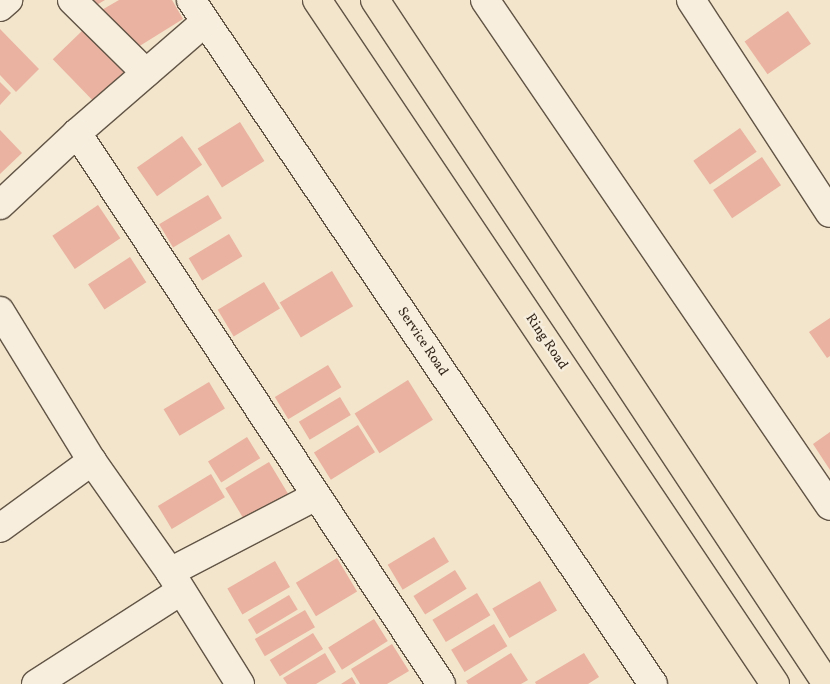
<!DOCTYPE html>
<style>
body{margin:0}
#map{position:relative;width:830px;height:684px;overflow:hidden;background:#f2e5cc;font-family:Vollkorn,serif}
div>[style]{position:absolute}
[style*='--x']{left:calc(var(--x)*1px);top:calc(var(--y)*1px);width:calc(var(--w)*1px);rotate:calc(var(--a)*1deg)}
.building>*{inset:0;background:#eab2a0;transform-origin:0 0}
.roads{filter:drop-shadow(1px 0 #625546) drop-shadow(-1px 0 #625546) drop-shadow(0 1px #625546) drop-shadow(0 -1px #625546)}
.minor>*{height:28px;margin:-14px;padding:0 14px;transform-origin:14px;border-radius:14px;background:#f7eede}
.tertiary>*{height:28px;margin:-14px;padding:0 14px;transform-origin:14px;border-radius:14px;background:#f7eede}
.primary>*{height:28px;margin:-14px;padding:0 14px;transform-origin:14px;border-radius:14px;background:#f2e5cc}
span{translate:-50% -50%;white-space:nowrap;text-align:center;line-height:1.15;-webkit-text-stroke:4.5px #f7eede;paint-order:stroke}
.street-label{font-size:14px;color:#322519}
</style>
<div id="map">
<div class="building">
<i style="clip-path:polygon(90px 0,105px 0,93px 7px)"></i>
<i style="clip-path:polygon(119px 0,172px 0,183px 19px,138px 47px,100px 11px)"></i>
<i style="left:788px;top:11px;width:40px;height:53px;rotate:55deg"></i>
<i style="clip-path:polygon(0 29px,39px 69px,16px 92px,0 75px)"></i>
<i style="left:83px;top:30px;width:59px;height:42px;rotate:46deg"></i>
<i style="clip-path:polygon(0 82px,11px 93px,0 105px)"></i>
<i style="left:240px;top:122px;width:46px;height:50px;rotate:58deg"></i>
<i style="left:740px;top:128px;width:29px;height:57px;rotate:55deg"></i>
<i style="clip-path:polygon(0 130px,22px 153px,0 174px)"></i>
<i style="left:182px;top:136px;width:35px;height:55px;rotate:55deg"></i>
<i style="left:762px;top:157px;width:34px;height:59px;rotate:56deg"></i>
<i style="left:208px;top:195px;width:27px;height:57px;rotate:59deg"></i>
<i style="left:98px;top:205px;width:40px;height:55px;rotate:56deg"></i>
<i style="left:229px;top:234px;width:26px;height:47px;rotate:59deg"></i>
<i style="left:130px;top:257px;width:30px;height:50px;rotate:57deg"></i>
<i style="left:332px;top:271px;width:41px;height:61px;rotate:59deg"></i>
<i style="left:264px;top:282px;width:31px;height:54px;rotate:59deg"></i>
<i style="clip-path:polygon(830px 318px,830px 356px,827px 358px,809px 332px)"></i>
<i style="left:328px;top:365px;width:26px;height:62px;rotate:59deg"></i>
<i style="left:408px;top:380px;width:47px;height:63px;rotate:58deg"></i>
<i style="left:209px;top:382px;width:31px;height:53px;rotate:59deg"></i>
<i style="left:340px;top:397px;width:21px;height:48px;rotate:59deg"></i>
<i style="left:358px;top:425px;width:32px;height:52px;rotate:58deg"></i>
<i style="clip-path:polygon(830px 432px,830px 470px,813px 444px)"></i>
<i style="left:247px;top:437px;width:25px;height:46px;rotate:58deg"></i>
<i style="left:269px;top:462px;width:44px;height:51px;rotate:59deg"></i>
<i style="left:211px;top:474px;width:27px;height:62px;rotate:59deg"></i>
<i style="left:434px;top:537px;width:29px;height:54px;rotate:59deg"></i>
<i style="left:337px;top:558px;width:39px;height:48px;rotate:59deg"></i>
<i style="left:275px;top:561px;width:30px;height:55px;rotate:60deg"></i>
<i style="left:455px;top:570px;width:22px;height:49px;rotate:58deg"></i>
<i style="left:540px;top:581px;width:34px;height:55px;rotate:60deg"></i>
<i style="left:477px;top:593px;width:26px;height:52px;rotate:59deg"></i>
<i style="left:289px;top:595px;width:17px;height:48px;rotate:59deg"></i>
<i style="left:305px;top:610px;width:20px;height:58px;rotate:60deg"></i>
<i style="left:374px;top:619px;width:26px;height:54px;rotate:58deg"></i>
<i style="left:494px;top:624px;width:26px;height:50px;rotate:59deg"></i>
<i style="left:313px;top:633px;width:19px;height:51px;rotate:58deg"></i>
<i style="clip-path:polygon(392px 644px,409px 671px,387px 684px,360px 684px,351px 669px)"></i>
<i style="clip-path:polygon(325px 653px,336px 672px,316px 684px,287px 684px,283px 678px)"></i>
<i style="clip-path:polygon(511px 653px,528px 680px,521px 684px,468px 684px,466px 681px)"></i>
<i style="clip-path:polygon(584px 653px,599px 677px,588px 684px,536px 684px,535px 682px)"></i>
<i style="clip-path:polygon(352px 677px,356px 684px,341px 684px)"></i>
</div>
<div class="roads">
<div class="minor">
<i style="--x:72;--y:0;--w:104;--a:44.6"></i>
<i style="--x:191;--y:0;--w:825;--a:55.96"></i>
<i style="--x:691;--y:0;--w:254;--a:56.9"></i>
<i style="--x:0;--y:7;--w:11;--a:-41"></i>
<i style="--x:205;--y:22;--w:169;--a:139.1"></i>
<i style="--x:77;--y:133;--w:660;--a:56.55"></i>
<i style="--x:0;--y:205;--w:105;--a:-43.1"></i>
<i style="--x:0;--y:311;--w:176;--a:58.5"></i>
<i style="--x:92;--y:461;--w:136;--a:54.9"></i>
<i style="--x:170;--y:572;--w:132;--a:58"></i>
<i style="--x:0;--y:528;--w:114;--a:-36.1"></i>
<i style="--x:170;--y:572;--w:165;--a:-27.5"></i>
<i style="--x:36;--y:684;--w:172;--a:-32.7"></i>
</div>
<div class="tertiary">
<i style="--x:485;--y:0;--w:612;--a:55.71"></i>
</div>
<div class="primary">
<i style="--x:317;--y:0;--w:823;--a:56.19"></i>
<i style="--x:375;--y:0;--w:820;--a:56.54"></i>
</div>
</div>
<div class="street-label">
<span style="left:422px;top:342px;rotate:56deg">Service Road</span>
<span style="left:546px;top:342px;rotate:56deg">Ring Road</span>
</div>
</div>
